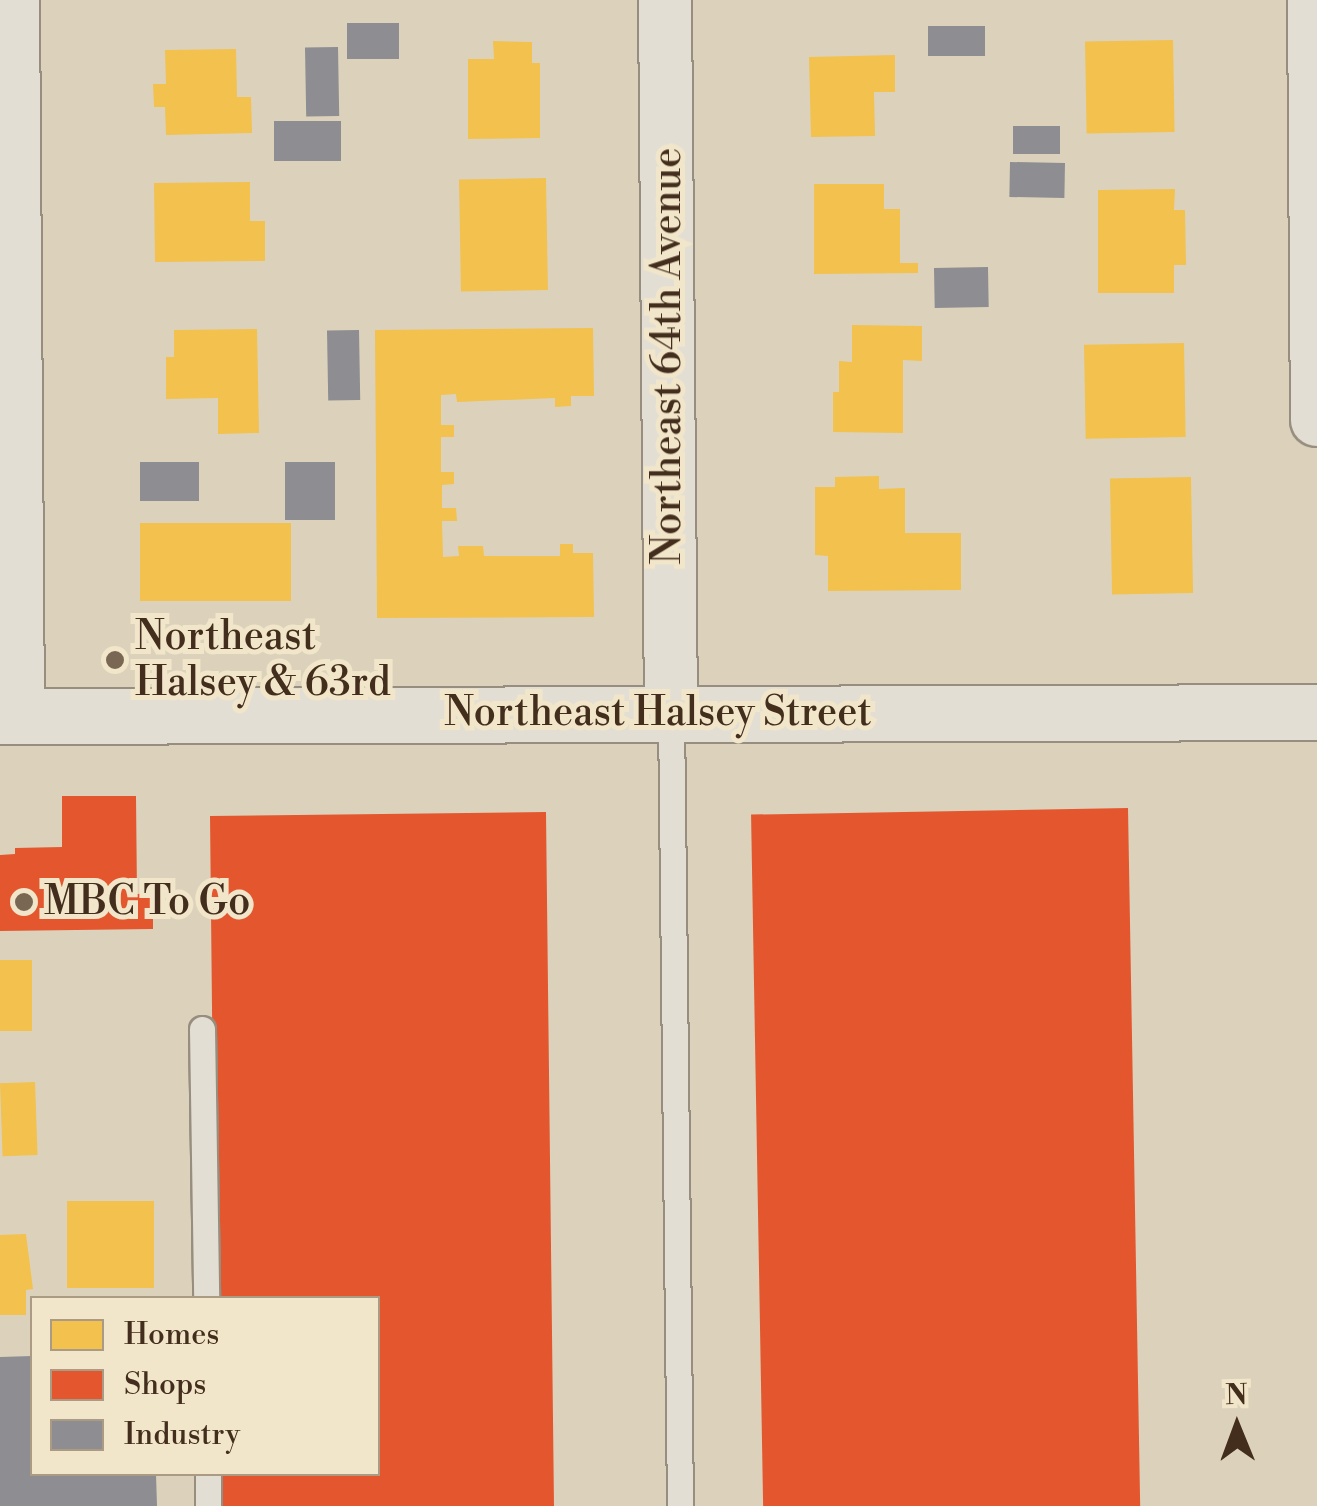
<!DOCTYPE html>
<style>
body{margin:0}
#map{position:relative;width:1317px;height:1506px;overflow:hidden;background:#dcd2bb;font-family:"Libre Bodoni",serif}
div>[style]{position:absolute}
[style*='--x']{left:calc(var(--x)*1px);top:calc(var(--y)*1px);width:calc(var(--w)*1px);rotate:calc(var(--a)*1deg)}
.homes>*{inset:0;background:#f2c14e;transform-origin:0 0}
.shops>*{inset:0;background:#e4572e;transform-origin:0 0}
.industry>*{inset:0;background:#8d8d92;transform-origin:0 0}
.roads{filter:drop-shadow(2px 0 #978e7f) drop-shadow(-2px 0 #978e7f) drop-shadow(0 2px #978e7f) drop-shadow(0 -2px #978e7f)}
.lane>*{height:25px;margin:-12.5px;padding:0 12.5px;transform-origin:12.5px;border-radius:12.5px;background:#e3ded3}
.street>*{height:52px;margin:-26px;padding:0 26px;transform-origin:26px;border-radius:26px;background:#e3ded3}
.secondary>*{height:55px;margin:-27.5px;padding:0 27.5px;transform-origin:27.5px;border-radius:27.5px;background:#e3ded3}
.dots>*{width:28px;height:28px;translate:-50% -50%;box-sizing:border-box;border:5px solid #f1e5ca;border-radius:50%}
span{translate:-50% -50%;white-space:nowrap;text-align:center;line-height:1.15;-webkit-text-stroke:10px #f1e5ca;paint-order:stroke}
.street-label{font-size:40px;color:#432d1c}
.poi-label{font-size:40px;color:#432d1c}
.left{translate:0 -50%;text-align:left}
.legend{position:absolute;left:30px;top:1296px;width:350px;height:180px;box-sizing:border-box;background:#f1e5ca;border:2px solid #ab9b84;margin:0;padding:12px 18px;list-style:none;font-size:30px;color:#432d1c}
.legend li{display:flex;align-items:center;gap:20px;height:50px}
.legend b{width:50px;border:2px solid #ab9b84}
.north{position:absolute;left:1187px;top:1376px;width:100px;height:100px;-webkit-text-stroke:8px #f1e5ca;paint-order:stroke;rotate:359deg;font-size:28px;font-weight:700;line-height:40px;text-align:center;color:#432d1c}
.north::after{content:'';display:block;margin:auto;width:35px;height:45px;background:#432d1c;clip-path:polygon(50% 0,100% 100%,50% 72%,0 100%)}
</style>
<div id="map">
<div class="homes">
<i style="left:1173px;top:40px;width:92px;height:88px;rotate:89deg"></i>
<i style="clip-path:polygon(493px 41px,532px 42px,532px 63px,540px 63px,540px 138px,468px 139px,468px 59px,494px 59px)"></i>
<i style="clip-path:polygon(236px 49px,237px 97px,251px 97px,252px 133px,166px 135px,165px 107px,154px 107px,153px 84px,166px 84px,165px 50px)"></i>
<i style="clip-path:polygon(895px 55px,895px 92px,874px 92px,875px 136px,811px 137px,809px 57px)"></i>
<i style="left:546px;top:178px;width:112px;height:87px;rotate:89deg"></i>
<i style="clip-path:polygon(250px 182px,250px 221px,265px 221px,265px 261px,155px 262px,154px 183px)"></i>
<i style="clip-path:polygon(814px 184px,884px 184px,884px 209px,900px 209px,900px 263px,918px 263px,918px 273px,814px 274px)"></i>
<i style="clip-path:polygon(1175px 189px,1174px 210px,1185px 210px,1186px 265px,1174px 265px,1174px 293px,1098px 293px,1098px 190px)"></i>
<i style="clip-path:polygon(852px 325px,922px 326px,922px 361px,903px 360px,903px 433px,833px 432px,833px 392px,839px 392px,839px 361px,852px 362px)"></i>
<i style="clip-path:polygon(593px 328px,594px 396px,571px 396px,571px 406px,555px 407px,555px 398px,457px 402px,456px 394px,441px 395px,441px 425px,454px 425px,454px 437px,441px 437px,441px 472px,454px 472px,454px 484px,442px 485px,442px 508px,456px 508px,457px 521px,442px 521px,443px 557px,459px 556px,458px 546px,483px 546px,484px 556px,560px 556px,560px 544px,573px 544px,573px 553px,593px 553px,594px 617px,377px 618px,375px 330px)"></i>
<i style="clip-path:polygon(257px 329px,259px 433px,218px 434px,218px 398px,166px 399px,166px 357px,174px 357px,174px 330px)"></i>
<i style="left:1184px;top:343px;width:94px;height:100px;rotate:89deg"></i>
<i style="clip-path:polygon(879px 476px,879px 489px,905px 488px,905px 533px,961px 533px,961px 590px,828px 591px,828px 556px,815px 555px,815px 487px,835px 487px,835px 477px)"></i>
<i style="left:1191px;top:477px;width:116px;height:81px;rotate:89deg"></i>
<i style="left:291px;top:523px;width:78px;height:151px;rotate:90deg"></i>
<i style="left:0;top:960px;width:32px;height:71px"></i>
<i style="left:35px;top:1082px;width:73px;height:35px;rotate:88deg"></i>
<i style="left:67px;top:1201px;width:87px;height:87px"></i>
<i style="clip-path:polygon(26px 1234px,33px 1289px,26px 1290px,26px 1315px,0 1315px,0 1235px)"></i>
</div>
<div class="shops">
<i style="clip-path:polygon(62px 796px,136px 796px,137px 894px,153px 893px,153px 929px,0 931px,0 855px,15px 854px,15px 848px,62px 847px)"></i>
<i style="left:1128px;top:808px;width:698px;height:377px;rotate:89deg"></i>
<i style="clip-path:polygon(546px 812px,554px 1506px,218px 1506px,218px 1474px,378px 1474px,378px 1298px,215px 1298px,210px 816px)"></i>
</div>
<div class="industry">
<i style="left:347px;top:23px;width:52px;height:36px"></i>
<i style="left:928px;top:26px;width:57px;height:30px"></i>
<i style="left:338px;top:47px;width:69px;height:33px;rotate:89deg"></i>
<i style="left:341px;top:121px;width:40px;height:67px;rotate:90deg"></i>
<i style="left:1013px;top:126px;width:47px;height:28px"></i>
<i style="left:1010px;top:162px;width:55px;height:35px;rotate:1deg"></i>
<i style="left:988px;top:267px;width:40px;height:54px;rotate:89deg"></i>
<i style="left:359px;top:330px;width:70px;height:32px;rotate:89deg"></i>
<i style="left:199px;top:462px;width:39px;height:59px;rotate:90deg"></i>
<i style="left:285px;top:462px;width:50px;height:58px"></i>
<i style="clip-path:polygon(32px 1356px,32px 1474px,156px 1474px,157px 1506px,0 1506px,0 1357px)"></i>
</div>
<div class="roads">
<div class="lane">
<i style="--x:671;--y:713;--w:793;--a:89.35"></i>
<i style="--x:202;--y:1029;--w:269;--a:89.1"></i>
<i style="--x:208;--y:1474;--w:32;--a:90"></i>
</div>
<div class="street">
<i style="--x:13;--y:0;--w:716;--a:89.6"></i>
<i style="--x:665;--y:0;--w:713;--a:89.52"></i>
<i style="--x:1314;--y:0;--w:420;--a:89.6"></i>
</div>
<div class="secondary">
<i style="--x:0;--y:716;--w:1317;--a:-0.17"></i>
</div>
</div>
<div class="dots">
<i style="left:115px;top:660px;background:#796754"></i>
<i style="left:24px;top:902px;background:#796754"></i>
</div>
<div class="street-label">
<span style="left:668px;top:356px;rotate:-90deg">Northeast 64th Avenue</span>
<span style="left:658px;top:713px">Northeast Halsey Street</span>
</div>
<div class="poi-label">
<span class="left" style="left:135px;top:660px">Northeast<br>Halsey &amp; 63rd</span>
<span class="left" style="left:44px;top:902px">MBC To Go</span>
</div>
<ul class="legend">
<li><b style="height:28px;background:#f2c14e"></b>Homes</li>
<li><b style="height:28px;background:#e4572e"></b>Shops</li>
<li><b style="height:28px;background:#8d8d92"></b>Industry</li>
</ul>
<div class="north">N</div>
</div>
